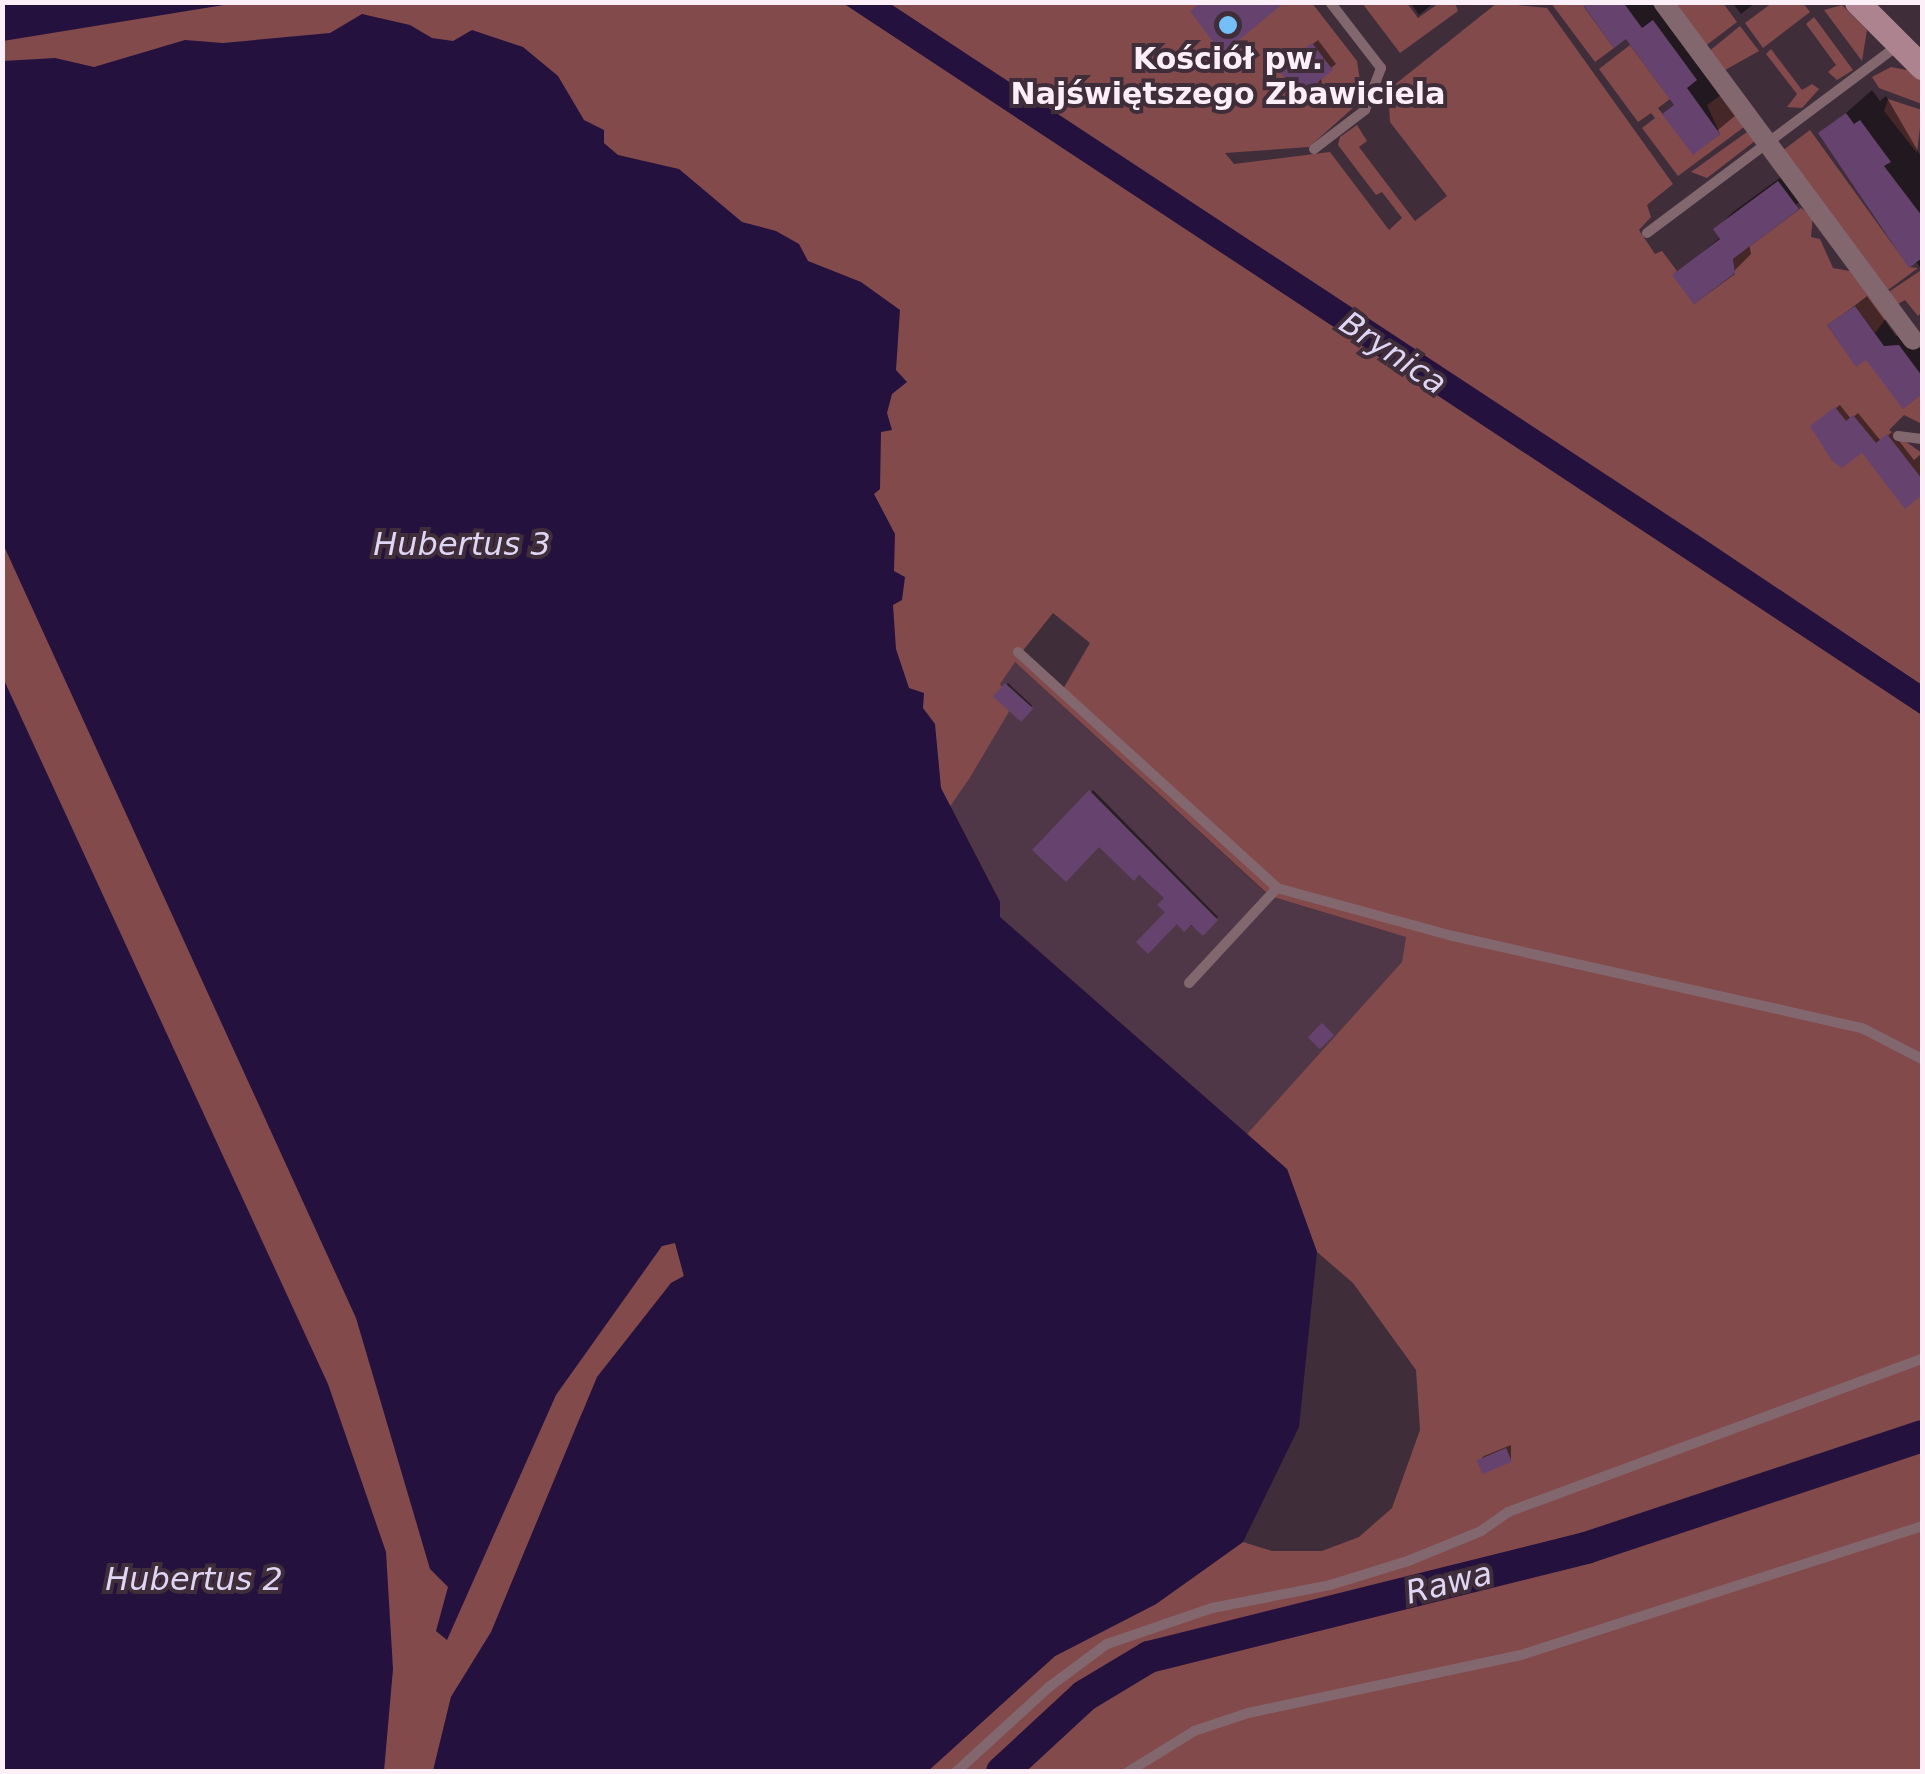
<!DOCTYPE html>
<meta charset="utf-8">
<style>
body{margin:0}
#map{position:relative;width:1925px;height:1774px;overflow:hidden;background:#402d3a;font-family:"DejaVu Sans",sans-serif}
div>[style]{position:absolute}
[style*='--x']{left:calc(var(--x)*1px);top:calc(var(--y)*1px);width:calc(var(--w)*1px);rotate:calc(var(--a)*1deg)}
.built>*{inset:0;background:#503748}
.green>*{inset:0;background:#834a4c}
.water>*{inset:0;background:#24113e}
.shadow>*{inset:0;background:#0007;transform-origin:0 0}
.river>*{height:32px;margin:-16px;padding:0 16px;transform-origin:16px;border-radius:16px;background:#24113e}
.building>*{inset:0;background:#66436f;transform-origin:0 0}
.lane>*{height:10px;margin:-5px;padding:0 5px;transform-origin:5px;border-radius:5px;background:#83676f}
.street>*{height:20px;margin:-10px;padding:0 10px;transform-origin:10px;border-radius:10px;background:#83676f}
.secondary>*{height:25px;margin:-12.5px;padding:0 12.5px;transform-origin:12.5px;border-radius:12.5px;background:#ae8390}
.dots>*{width:28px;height:28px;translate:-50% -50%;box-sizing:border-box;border:5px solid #402d3a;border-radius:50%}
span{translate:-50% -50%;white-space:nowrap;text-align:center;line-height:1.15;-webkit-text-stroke:8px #402d3a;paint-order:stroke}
.poi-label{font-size:30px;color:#fceff8;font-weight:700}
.water-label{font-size:32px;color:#dfd5f5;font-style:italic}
.frame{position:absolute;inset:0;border:5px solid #fceff8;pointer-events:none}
</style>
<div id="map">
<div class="built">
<i style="clip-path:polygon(1008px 656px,1269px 896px,1406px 937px,1402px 962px,1246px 1135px,1000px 917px,1000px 902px,941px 788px)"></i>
</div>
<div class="green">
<i style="clip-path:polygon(evenodd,3px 3px,843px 3px,1922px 715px,1922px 1433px,1608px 1538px,1170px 1646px,1090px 1682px,992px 1771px,928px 1771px,1055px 1656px,1156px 1604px,1243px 1542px,1272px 1551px,1322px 1551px,1359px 1537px,1392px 1508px,1420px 1430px,1416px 1370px,1353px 1283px,1317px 1252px,1287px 1169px,1246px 1135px,1402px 962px,1406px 937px,1270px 896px,1015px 662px,1000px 684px,1013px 705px,969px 779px,726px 1129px,662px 1246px,675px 1242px,684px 1276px,671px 1283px,581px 1415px,491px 1633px,451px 1697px,433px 1771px,3px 1772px,3px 3px,1053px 613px,1090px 643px,1063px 689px,1021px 653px,1053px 613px)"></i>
<i style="clip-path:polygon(889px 3px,1312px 3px,1357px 61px,1363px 99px,1309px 147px,1225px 153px,1234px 164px,1330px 152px,1389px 230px,1402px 218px,1382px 192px,1376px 195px,1338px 145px,1340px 137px,1357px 125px,1367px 141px,1359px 147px,1415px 221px,1447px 196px,1390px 122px,1388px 90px,1497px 3px,1547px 8px,1673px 184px,1647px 205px,1651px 217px,1639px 230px,1655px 254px,1662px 251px,1677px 271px,1673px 275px,1694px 304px,1735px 274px,1733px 259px,1801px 208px,1813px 216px,1811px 237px,1820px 239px,1833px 268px,1855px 272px,1887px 317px,1875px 333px,1855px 306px,1827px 325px,1856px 366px,1870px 357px,1903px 408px,1922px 394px,1922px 424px,1904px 415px,1889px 430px,1922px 453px,1922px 685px)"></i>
<i style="clip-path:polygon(1362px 3px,1407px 3px,1418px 18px,1439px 3px,1455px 3px,1458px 11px,1400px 53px)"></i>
<i style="clip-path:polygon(1551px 3px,1589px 3px,1584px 7px,1614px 48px,1595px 62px)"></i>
<i style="clip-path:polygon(1671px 3px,1723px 3px,1737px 22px,1704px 47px)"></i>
<i style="clip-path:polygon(1772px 3px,1803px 3px,1810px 12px,1763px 48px,1745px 23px)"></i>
<i style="clip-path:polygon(1842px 5px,1867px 30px,1862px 61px,1824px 10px)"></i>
<i style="clip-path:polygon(1814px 17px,1853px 70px,1837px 80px,1828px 72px,1836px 65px,1806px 24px)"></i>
<i style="clip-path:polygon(1740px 26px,1759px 51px,1725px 70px,1708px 52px)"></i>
<i style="clip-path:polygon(1630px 45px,1670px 99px,1658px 108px,1693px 154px,1720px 134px,1707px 105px,1721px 95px,1744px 127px,1678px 176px,1642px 128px,1655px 118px,1651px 113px,1638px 122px,1599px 69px)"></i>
<i style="clip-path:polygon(1771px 49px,1802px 90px,1812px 84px,1819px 89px,1802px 108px,1787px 107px,1797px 94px,1766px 54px)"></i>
<i style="clip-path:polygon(1891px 67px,1912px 71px,1922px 83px,1922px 104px,1879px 88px,1872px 77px)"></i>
<i style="clip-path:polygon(1888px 99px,1922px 110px,1917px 153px,1884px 111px)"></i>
<i style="clip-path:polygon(1810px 130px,1909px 267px,1918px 268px,1888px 290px,1782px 151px)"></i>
<i style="clip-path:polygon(1747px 132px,1755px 141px,1707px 178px,1691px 172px)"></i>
<i style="clip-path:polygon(1920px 271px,1922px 312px,1918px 316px,1905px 300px,1896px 305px,1887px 293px)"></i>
<i style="clip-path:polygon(1922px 1440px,1922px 1771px,1009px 1772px,1088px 1698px,1174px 1656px,1589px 1555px)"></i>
</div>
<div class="water">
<i style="clip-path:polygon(3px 2px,236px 2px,236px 3px,3px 41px)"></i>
<i style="clip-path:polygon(843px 3px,889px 3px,1707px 541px,1922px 685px,1922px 715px)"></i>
<i style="clip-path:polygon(362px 14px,410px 25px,432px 38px,453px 41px,472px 30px,523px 47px,558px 76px,584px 120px,604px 130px,604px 143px,618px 155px,679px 169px,742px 222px,776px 231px,799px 244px,808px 261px,861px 282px,900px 310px,896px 370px,907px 382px,892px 394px,887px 413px,892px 430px,881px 432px,880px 489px,874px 494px,895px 534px,894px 571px,905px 577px,902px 600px,893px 605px,896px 649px,909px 688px,924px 693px,923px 708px,935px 724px,941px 788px,1000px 902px,1000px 917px,1287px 1169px,1317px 1252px,1299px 1427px,1243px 1542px,1156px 1604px,1055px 1656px,928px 1771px,433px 1771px,451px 1697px,491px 1632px,597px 1377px,671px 1283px,684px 1276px,675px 1243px,662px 1246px,556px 1395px,447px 1640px,436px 1631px,448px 1587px,430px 1569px,356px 1318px,3px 544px,3px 61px,55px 58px,94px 67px,185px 40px,223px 43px,330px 33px)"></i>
<i style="clip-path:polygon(3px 678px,328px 1384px,386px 1552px,393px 1669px,384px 1771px,3px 1771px)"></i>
</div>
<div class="shadow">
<i style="clip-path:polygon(1410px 2px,1435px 2px,1419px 15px)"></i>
<i style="clip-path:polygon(1592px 2px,1653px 2px,1736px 115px,1693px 151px,1676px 103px,1627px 36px)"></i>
<i style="clip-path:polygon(1732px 2px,1756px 2px,1741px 14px)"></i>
<i style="clip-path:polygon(1318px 40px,1336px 64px,1321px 76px,1322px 86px,1286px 65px)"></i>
<i style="clip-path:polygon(1872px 90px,1880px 101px,1886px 96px,1922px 158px,1922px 270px,1915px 260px,1910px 264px,1822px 134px)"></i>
<i style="clip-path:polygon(1796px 166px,1814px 190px,1749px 243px,1751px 254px,1734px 271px,1675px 275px,1722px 236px,1716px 229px,1733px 212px)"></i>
<i style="clip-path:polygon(1867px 296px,1896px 336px,1910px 335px,1922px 351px,1922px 391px,1904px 405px,1867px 356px,1830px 325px)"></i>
<i style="clip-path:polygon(1840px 405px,1851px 419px,1858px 413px,1881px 441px,1892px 432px,1914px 460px,1921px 454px,1922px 492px,1906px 505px,1863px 450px,1817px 422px)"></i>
<i style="left:1008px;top:683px;width:33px;height:17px;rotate:43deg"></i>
<i style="clip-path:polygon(1093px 790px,1218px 917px,1203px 933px,1168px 912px,1168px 898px,1099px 844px,1036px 850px)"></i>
<i style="clip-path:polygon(1511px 1445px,1511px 1460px,1479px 1461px,1484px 1456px)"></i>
</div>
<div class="river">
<i style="--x:1002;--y:1772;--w:112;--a:-42.8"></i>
<i style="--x:1084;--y:1696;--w:76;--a:-31"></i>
<i style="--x:1149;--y:1657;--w:450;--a:-14"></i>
<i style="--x:1586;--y:1548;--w:354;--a:-18.4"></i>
</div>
<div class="building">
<i style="clip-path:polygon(1201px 2px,1285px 2px,1222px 54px,1190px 11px)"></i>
<i style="clip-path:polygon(1581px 2px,1623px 2px,1642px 28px,1653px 20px,1697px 80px,1687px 88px,1720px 134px,1693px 155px,1662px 114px,1674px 105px,1626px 39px,1614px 48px)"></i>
<i style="clip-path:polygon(1312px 43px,1333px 70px,1318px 82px,1323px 88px,1299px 97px,1278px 69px)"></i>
<i style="clip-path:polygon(1846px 113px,1854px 124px,1860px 120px,1891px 162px,1884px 166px,1922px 216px,1922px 258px,1909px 268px,1818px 133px)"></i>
<i style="clip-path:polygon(1778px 181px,1799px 209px,1733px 259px,1735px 273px,1694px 304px,1672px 275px,1720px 239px,1713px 229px)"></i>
<i style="clip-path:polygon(1855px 306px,1884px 346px,1899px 345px,1922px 376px,1922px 394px,1903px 409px,1866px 360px,1856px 367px,1827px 325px)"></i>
<i style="clip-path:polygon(1835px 407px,1846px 421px,1853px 415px,1876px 443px,1887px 434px,1922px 479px,1922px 495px,1905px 509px,1862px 453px,1842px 468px,1832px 461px,1810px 426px)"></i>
<i style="left:1005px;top:683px;width:38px;height:18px;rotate:42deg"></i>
<i style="clip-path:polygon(1089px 790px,1218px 920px,1203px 936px,1191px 925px,1184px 932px,1177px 924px,1148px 954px,1136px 942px,1165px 912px,1157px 905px,1164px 898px,1139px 875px,1134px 881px,1099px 847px,1066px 882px,1032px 850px)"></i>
<i style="left:1322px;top:1023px;width:17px;height:20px;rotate:45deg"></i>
<i style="left:1506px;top:1448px;width:15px;height:32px;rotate:67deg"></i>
</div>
<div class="lane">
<i style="--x:1314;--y:149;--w:64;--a:-37.4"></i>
<i style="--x:1365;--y:110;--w:45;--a:-69.1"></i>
<i style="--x:1381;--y:68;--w:83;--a:-127.7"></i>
<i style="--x:1647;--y:233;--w:314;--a:-36.8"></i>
<i style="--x:1898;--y:436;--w:24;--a:7"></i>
<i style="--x:1018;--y:652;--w:350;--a:42.3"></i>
<i style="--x:1277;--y:888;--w:182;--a:15.3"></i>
<i style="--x:1453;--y:936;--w:419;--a:12.7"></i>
<i style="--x:1862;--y:1028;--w:68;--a:27.3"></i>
<i style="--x:1189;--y:983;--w:129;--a:-47.2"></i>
<i style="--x:956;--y:1772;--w:126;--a:-42.4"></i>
<i style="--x:1049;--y:1687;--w:72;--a:-36.6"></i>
<i style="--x:1107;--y:1644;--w:111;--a:-18.9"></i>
<i style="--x:1212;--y:1608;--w:120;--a:-11"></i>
<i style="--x:1330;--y:1585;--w:82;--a:-17.1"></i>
<i style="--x:1408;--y:1561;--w:79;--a:-22.3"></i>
<i style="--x:1481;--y:1531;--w:33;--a:-35"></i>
<i style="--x:1508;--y:1512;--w:441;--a:-20.3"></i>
<i style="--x:1128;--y:1772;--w:78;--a:-31.8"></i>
<i style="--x:1194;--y:1731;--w:57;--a:-18.4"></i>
<i style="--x:1248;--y:1713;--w:279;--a:-12"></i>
<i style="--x:1521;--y:1655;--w:421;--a:-17.8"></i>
</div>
<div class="street">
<i style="--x:1663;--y:2;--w:420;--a:53.5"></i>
</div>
<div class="secondary">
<i style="--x:1857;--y:2;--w:92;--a:45"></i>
</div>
<div class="dots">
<i style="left:1228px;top:25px;background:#74c0f6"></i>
</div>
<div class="poi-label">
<span style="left:1228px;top:76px">Kościół pw.<br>Najświętszego Zbawiciela</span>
</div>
<div class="water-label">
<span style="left:1393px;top:353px;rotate:34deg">Brynica</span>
<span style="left:462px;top:544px">Hubertus 3</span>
<span style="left:194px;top:1579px">Hubertus 2</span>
<span style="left:1449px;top:1583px;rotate:-14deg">Rawa</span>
</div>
<div class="frame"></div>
</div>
